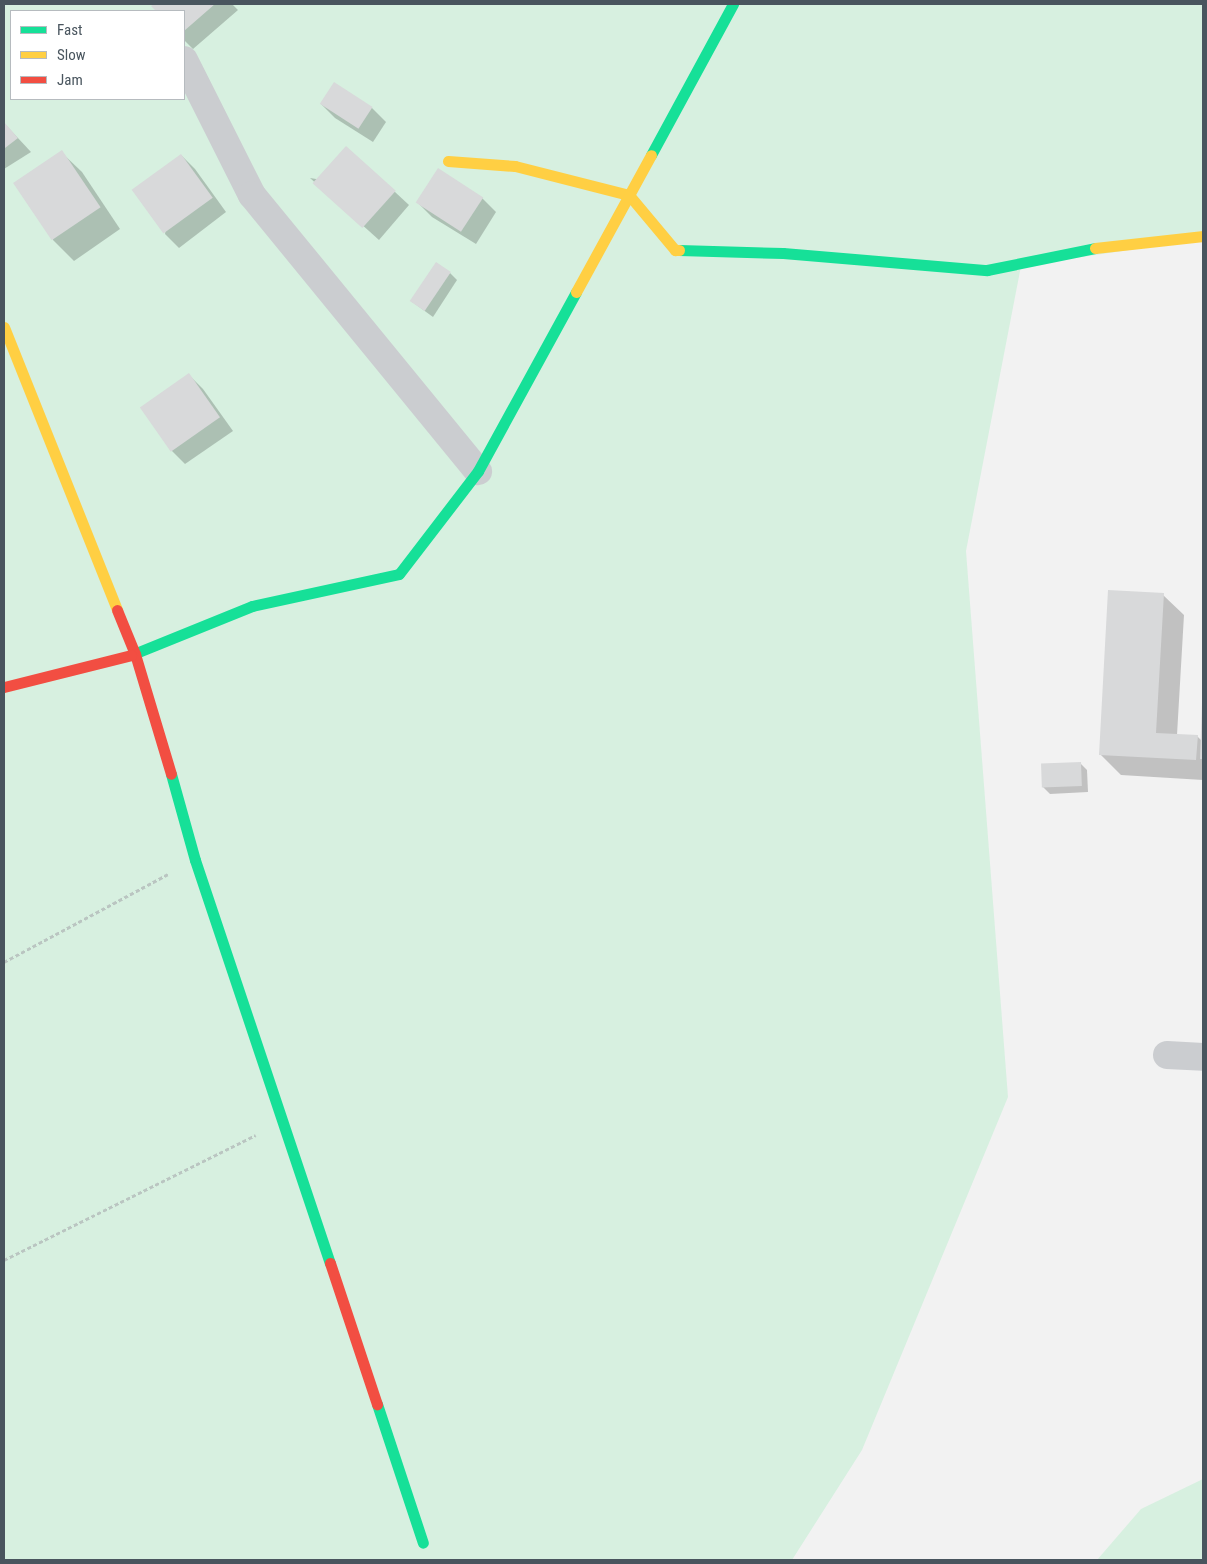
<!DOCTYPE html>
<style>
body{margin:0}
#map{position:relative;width:1207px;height:1564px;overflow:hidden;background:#f2f2f2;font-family:"Roboto Condensed",sans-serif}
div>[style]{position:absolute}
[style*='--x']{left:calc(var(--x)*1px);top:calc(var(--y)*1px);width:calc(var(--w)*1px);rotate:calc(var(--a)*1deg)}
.green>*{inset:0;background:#d7f0e0}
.shadow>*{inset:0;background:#0003}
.building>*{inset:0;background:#d8d9da;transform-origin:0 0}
.path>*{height:3px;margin-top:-1.5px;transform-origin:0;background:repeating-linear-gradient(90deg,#bac5c1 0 4px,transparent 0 6.5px)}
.street>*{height:28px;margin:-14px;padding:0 14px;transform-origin:14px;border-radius:14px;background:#cbcdd0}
.fast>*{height:11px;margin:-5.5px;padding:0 5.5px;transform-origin:5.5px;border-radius:5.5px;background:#16e098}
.slow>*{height:11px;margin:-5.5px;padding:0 5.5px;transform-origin:5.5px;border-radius:5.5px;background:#ffcf43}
.jam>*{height:11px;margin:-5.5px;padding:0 5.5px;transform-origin:5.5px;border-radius:5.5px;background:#f24e42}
span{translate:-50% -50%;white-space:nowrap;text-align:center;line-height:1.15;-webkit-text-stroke:4.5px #fff;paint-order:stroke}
.frame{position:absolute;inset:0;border:5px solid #49555e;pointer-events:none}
.legend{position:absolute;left:10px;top:10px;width:175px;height:90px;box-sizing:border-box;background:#fff;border:1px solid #b6bbbf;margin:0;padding:6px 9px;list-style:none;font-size:15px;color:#49555e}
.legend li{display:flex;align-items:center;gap:10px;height:25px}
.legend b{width:25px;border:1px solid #b6bbbf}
</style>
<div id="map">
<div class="green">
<i style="clip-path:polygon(evenodd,4px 4px,1203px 4px,1203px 239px,1021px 266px,966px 551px,1008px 1097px,862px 1450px,792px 1560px,4px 1560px,4px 4px,11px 11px,184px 11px,184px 99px,11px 99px,11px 11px)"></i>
<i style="clip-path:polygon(1203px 1479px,1203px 1560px,1097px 1560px,1141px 1509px)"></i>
</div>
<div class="shadow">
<i style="clip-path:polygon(156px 4px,232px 4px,238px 10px,193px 49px,184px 40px,184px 11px,158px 11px,153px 6px)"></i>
<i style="clip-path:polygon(321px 104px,372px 108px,386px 122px,373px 142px,335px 118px)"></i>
<i style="clip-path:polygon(4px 123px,31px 152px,4px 169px)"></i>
<i style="clip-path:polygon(61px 152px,82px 172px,120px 229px,74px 261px,53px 240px)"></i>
<i style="clip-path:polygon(181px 155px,195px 169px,226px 212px,179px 248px,165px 234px)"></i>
<i style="clip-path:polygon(310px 178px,395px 192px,409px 205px,379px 240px)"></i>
<i style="clip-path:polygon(482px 198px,496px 212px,476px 244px,432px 217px,418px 203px)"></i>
<i style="clip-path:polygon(450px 273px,457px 280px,433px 317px,411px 301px)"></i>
<i style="clip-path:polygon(189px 375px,203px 389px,233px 431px,185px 464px,171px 450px,142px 408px)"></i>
<i style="clip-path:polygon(1163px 595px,1184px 615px,1177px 735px,1197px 736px,1202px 741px,1203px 689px,1203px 780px,1121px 775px,1100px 754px)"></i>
<i style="clip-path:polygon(1080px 763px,1087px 770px,1088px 792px,1050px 794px,1043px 787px)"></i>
</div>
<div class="building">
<i style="clip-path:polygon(154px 4px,215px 4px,184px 31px,184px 11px,156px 11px,151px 6px)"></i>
<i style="left:334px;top:82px;width:46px;height:26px;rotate:33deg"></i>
<i style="clip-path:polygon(4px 122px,18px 138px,5px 148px,4px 147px)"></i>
<i style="left:346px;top:146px;width:67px;height:50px;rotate:42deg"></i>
<i style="left:62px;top:150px;width:69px;height:59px;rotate:56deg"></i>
<i style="left:181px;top:154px;width:54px;height:61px;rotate:54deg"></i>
<i style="left:438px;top:168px;width:54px;height:41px;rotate:33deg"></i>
<i style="left:436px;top:262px;width:18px;height:47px;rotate:34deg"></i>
<i style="left:189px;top:373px;width:54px;height:60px;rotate:55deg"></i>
<i style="clip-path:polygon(1108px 590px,1164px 593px,1156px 733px,1198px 735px,1196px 760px,1099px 755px)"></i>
<i style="clip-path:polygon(1202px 703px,1203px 703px,1203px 759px,1200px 759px)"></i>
<i style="left:1081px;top:762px;width:24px;height:40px;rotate:88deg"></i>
</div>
<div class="path">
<i style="--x:4;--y:962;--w:186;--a:-28.2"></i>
<i style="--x:4;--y:1260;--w:281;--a:-26.4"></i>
</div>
<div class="street">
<i style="--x:184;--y:60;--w:151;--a:63.3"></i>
<i style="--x:252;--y:195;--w:357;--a:50.7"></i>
<i style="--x:1167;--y:1055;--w:36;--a:3"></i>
</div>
<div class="fast">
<i style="--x:651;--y:155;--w:172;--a:-61.5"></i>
<i style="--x:679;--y:250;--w:104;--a:1.7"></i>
<i style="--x:783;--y:253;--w:205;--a:4.8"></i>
<i style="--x:987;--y:270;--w:110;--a:-11.5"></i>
<i style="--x:131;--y:655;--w:131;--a:-22"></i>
<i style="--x:252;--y:606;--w:150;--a:-12.3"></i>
<i style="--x:399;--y:574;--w:130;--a:-52.5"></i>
<i style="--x:478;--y:471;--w:204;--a:-61.3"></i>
<i style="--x:171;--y:774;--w:89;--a:74.4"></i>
<i style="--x:195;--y:860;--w:425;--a:71.5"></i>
<i style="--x:377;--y:1404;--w:146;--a:71.7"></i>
</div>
<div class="slow">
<i style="--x:448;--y:161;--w:67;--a:4.3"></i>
<i style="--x:515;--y:166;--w:118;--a:14.3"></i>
<i style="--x:629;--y:195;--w:72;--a:50.1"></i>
<i style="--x:675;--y:250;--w:4;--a:0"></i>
<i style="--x:1095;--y:248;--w:109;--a:-6.3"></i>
<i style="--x:576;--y:292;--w:156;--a:-61.3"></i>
<i style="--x:4;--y:327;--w:305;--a:68.2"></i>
</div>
<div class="jam">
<i style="--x:117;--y:610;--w:48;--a:67.8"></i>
<i style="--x:135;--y:654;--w:125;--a:73.3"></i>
<i style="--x:4;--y:687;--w:131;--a:-14.1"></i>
<i style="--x:330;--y:1263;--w:149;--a:71.6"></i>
</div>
<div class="frame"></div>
<ul class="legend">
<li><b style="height:6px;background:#16e098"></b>Fast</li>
<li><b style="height:6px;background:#ffcf43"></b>Slow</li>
<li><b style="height:6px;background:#f24e42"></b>Jam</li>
</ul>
</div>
